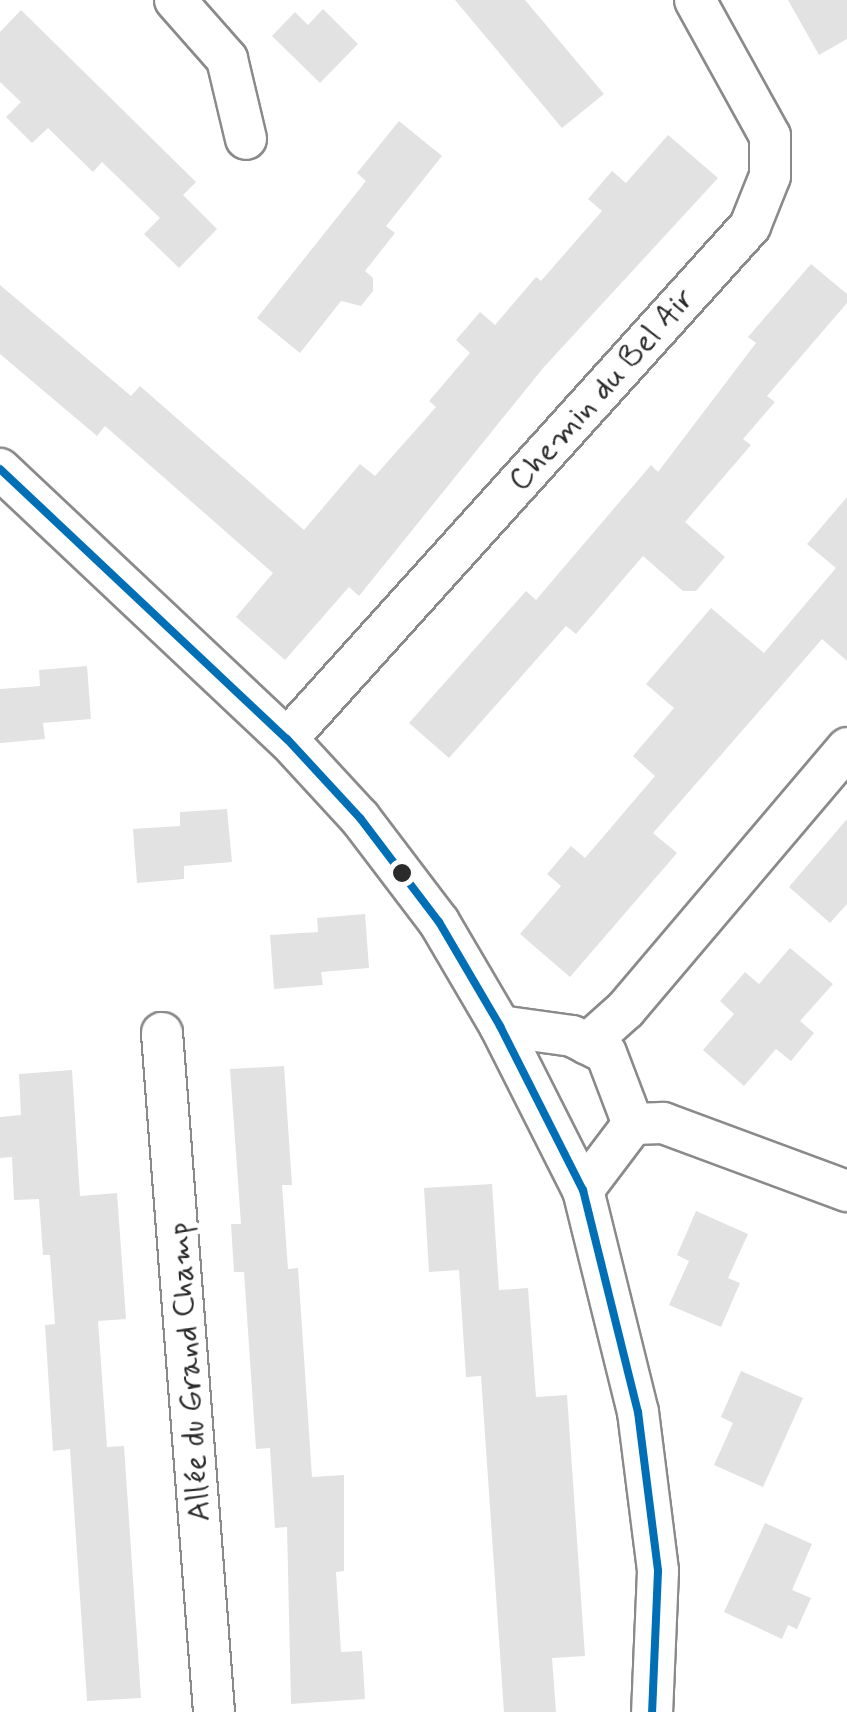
<!DOCTYPE html>
<meta charset="utf-8">
<style>
body{margin:0}
#map{position:relative;width:847px;height:1712px;overflow:hidden;background:#fff;font-family:Mynerve,sans-serif}
div>[style]{position:absolute}
[style*='--x']{left:calc(var(--x)*1px);top:calc(var(--y)*1px);width:calc(var(--w)*1px);rotate:calc(var(--a)*1deg)}
.building>*{inset:0;background:#e2e2e2}
.roads{filter:drop-shadow(2px 0 #8a8a8a) drop-shadow(-2px 0 #8a8a8a) drop-shadow(0 2px #8a8a8a) drop-shadow(0 -2px #8a8a8a)}
.street>*{height:40px;margin:-20px;padding:0 20px;transform-origin:20px;border-radius:20px;background:#fff}
.bus-1>*{height:8px;margin:-4px;padding:0 4px;transform-origin:4px;border-radius:4px;background:#006fb6}
.dots>*{width:28px;height:28px;translate:-50% -50%;box-sizing:border-box;border:5px solid #fff;border-radius:50%}
span{translate:-50% -50%;white-space:nowrap;text-align:center;line-height:1.15;-webkit-text-stroke:10px #fff;paint-order:stroke}
.street-label{font-size:32px;color:#2b2b2b}
</style>
<div id="map">
<div class="building">
<i style="clip-path:polygon(455px 0,525px 0,604px 94px,562px 128px)"></i>
<i style="clip-path:polygon(788px 0,847px 0,847px 39px,819px 55px)"></i>
<i style="clip-path:polygon(323px 9px,358px 44px,320px 83px,272px 36px,295px 12px,308px 25px)"></i>
<i style="clip-path:polygon(21px 10px,196px 182px,183px 195px,217px 229px,179px 268px,144px 234px,160px 218px,102px 162px,93px 172px,48px 128px,32px 143px,6px 117px,21px 102px,0 82px,0 32px)"></i>
<i style="clip-path:polygon(399px 121px,442px 156px,386px 226px,395px 233px,365px 271px,373px 278px,373px 291px,361px 306px,341px 301px,300px 353px,257px 318px,366px 181px,357px 173px)"></i>
<i style="clip-path:polygon(668px 135px,718px 178px,544px 367px,359px 596px,349px 587px,285px 660px,236px 617px,273px 573px,105px 426px,97px 436px,0 354px,0 285px,131px 396px,140px 386px,304px 530px,360px 464px,375px 476px,436px 407px,429px 401px,470px 353px,456px 340px,480px 312px,495px 325px,536px 277px,541px 281px,602px 211px,588px 199px,612px 171px,626px 183px)"></i>
<i style="clip-path:polygon(811px 264px,847px 294px,847px 303px,767px 396px,775px 402px,743px 439px,751px 445px,685px 522px,725px 557px,696px 591px,683px 591px,643px 556px,576px 634px,566px 626px,449px 758px,409px 723px,526px 591px,536px 600px,651px 465px,658px 472px,756px 343px,748px 337px)"></i>
<i style="clip-path:polygon(847px 497px,847px 661px,822px 639px,653px 833px,677px 853px,570px 977px,520px 934px,561px 886px,547px 874px,571px 846px,585px 858px,655px 776px,633px 756px,674px 708px,646px 684px,711px 608px,764px 653px,836px 568px,807px 544px)"></i>
<i style="clip-path:polygon(87px 666px,91px 719px,43px 723px,45px 739px,0 743px,0 689px,40px 686px,39px 670px)"></i>
<i style="clip-path:polygon(227px 809px,232px 862px,184px 866px,184px 879px,137px 883px,133px 829px,180px 826px,180px 812px)"></i>
<i style="clip-path:polygon(847px 819px,847px 904px,830px 923px,789px 887px)"></i>
<i style="clip-path:polygon(365px 914px,369px 968px,321px 972px,323px 985px,274px 989px,270px 935px,318px 932px,317px 918px)"></i>
<i style="clip-path:polygon(790px 948px,833px 984px,800px 1021px,814px 1033px,791px 1061px,776px 1049px,744px 1086px,703px 1050px,734px 1014px,720px 1001px,745px 972px,759px 984px)"></i>
<i style="clip-path:polygon(284px 1066px,292px 1185px,282px 1185px,288px 1269px,298px 1268px,312px 1477px,344px 1475px,344px 1571px,336px 1572px,341px 1652px,362px 1651px,365px 1699px,291px 1704px,287px 1527px,275px 1528px,270px 1448px,256px 1449px,244px 1272px,234px 1272px,231px 1224px,241px 1224px,230px 1069px)"></i>
<i style="clip-path:polygon(72px 1070px,80px 1196px,117px 1193px,126px 1319px,98px 1321px,107px 1447px,124px 1446px,141px 1698px,87px 1701px,70px 1449px,53px 1451px,45px 1325px,55px 1324px,50px 1255px,43px 1255px,39px 1199px,14px 1200px,12px 1157px,0 1158px,0 1117px,21px 1115px,19px 1074px)"></i>
<i style="clip-path:polygon(492px 1184px,499px 1290px,528px 1288px,536px 1397px,567px 1395px,585px 1656px,552px 1658px,556px 1712px,504px 1712px,481px 1376px,466px 1377px,459px 1270px,429px 1272px,424px 1188px)"></i>
<i style="clip-path:polygon(696px 1211px,748px 1234px,728px 1278px,740px 1283px,721px 1327px,669px 1305px,689px 1261px,677px 1255px)"></i>
<i style="clip-path:polygon(741px 1371px,803px 1398px,763px 1487px,714px 1465px,733px 1423px,721px 1417px)"></i>
<i style="clip-path:polygon(765px 1523px,812px 1544px,792px 1590px,811px 1598px,797px 1629px,788px 1625px,782px 1639px,724px 1612px)"></i>
</div>
<div class="roads">
<div class="street">
<i style="--x:175;--y:0;--w:79;--a:48.6"></i>
<i style="--x:227;--y:59;--w:82;--a:76.6"></i>
<i style="--x:0;--y:469;--w:394;--a:43.3"></i>
<i style="--x:287;--y:739;--w:108;--a:47.3"></i>
<i style="--x:360;--y:818;--w:131;--a:52.8"></i>
<i style="--x:439;--y:922;--w:121;--a:59.6"></i>
<i style="--x:500;--y:1026;--w:184;--a:63.2"></i>
<i style="--x:583;--y:1190;--w:229;--a:76.1"></i>
<i style="--x:638;--y:1412;--w:160;--a:82.8"></i>
<i style="--x:658;--y:1571;--w:141;--a:92.4"></i>
<i style="--x:287;--y:739;--w:691;--a:-47.93"></i>
<i style="--x:750;--y:226;--w:54;--a:-68.2"></i>
<i style="--x:770;--y:176;--w:40;--a:-90"></i>
<i style="--x:770;--y:136;--w:155;--a:-118.9"></i>
<i style="--x:500;--y:1026;--w:73;--a:7.9"></i>
<i style="--x:572;--y:1036;--w:38;--a:27"></i>
<i style="--x:606;--y:1053;--w:76;--a:69.2"></i>
<i style="--x:633;--y:1124;--w:83;--a:127.1"></i>
<i style="--x:162;--y:1033;--w:681;--a:85.62"></i>
<i style="--x:587;--y:1044;--w:52;--a:-41.9"></i>
<i style="--x:626;--y:1009;--w:342;--a:-49.7"></i>
<i style="--x:633;--y:1124;--w:30;--a:-2"></i>
<i style="--x:663;--y:1123;--w:196;--a:20.3"></i>
</div>
</div>
<div class="bus-1">
<i style="--x:0;--y:469;--w:394;--a:43.3"></i>
<i style="--x:287;--y:739;--w:108;--a:47.3"></i>
<i style="--x:360;--y:818;--w:131;--a:52.8"></i>
<i style="--x:439;--y:922;--w:121;--a:59.6"></i>
<i style="--x:500;--y:1026;--w:184;--a:63.2"></i>
<i style="--x:583;--y:1190;--w:229;--a:76.1"></i>
<i style="--x:638;--y:1412;--w:160;--a:82.8"></i>
<i style="--x:658;--y:1571;--w:141;--a:92.4"></i>
</div>
<div class="dots">
<i style="left:402px;top:873px;background:#2b2b2b"></i>
</div>
<div class="street-label">
<span style="left:602px;top:390px;rotate:-48deg">Chemin du Bel Air</span>
<span style="left:190px;top:1372px;rotate:-94deg">Allée du Grand Champ</span>
</div>
</div>
